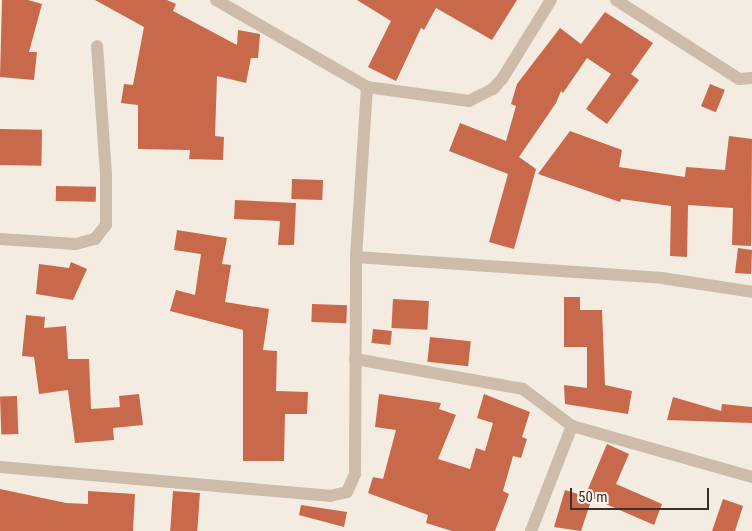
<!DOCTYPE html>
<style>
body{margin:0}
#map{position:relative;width:752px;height:531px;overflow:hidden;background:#f4ebe1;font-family:"Roboto Condensed",sans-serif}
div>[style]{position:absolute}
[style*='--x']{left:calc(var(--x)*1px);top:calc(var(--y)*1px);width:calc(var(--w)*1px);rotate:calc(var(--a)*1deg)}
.building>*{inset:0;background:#c8694b;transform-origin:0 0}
.minor>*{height:12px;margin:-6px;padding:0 6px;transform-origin:6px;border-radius:6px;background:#cdbbac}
span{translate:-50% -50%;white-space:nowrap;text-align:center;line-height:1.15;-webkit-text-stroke:4px #fbf5ee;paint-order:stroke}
.scale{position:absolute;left:570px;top:488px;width:139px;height:22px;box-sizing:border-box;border:2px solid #3b302b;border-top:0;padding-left:6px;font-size:15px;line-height:18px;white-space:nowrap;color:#3b302b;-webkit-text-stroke:4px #fbf5ee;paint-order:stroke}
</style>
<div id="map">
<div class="building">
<i style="clip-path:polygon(2px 0,28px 0,42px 4px,29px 52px,37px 52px,34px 80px,0 77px)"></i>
<i style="clip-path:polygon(95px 0,167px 0,176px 4px,173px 11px,237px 45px,238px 30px,260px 34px,258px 58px,251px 58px,246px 83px,217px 76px,215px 136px,224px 137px,223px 160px,189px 159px,190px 150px,138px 149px,138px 105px,121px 103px,124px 84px,133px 85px,144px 27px)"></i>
<i style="clip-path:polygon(357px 0,517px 0,492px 40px,436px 8px,424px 30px,421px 28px,396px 81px,368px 67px,391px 21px)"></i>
<i style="clip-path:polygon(605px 12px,653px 43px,631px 74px,639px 80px,607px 124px,586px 109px,611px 74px,587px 58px,563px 93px,561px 91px,556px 103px,519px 157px,536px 169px,514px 249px,489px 242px,508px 174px,449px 151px,460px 123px,506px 141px,516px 106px,511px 104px,517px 84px,560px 28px,581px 44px)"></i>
<i style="left:710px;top:84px;width:16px;height:24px;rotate:22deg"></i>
<i style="left:0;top:129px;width:42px;height:36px;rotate:1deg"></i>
<i style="clip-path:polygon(570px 131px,622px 150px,619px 167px,685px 177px,686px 167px,725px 170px,729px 136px,752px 139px,751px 246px,732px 245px,733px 208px,688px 205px,687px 257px,670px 256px,671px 206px,621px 199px,620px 202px,538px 174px)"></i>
<i style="left:292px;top:179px;width:31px;height:20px;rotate:2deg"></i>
<i style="left:56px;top:186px;width:40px;height:15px;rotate:1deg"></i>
<i style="clip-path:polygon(235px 200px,296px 203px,294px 245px,278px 245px,280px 221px,234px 219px)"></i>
<i style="clip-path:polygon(177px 230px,227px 238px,222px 264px,231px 265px,225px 302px,269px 309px,263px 350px,277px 351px,276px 391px,308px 392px,307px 414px,285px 414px,284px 461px,243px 461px,243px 330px,170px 311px,176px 290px,195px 295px,201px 254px,174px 250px)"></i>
<i style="clip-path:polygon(738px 248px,752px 250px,751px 274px,735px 273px)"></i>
<i style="clip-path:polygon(71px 262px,87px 269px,73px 300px,36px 294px,39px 264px,69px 268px)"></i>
<i style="clip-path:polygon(564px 297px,580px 297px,580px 310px,602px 310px,605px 385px,632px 391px,628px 414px,565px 404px,564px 385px,587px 388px,587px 347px,564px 347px)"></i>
<i style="left:393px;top:299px;width:36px;height:29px;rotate:3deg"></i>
<i style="left:312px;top:304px;width:35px;height:18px;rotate:2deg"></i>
<i style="clip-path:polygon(26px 315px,45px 317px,44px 328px,66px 326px,68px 359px,89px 359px,91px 409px,120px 407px,119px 396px,139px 394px,143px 425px,113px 428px,114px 440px,75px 443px,68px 390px,39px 394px,34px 357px,22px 356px)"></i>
<i style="left:373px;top:329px;width:19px;height:14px;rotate:6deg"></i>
<i style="left:430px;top:337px;width:41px;height:25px;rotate:6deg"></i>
<i style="clip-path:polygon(379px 394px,441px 403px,439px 409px,456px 415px,438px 459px,470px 469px,476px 448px,485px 451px,493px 423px,477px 418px,484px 394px,530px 412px,522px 437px,527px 439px,521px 458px,513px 456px,503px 491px,509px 494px,495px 531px,452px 531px,426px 523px,428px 515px,368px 493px,373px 477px,383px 479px,396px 430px,375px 427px)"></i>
<i style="left:17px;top:396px;width:38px;height:17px;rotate:88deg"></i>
<i style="clip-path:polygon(673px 397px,721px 411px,722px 404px,752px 407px,752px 423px,667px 420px)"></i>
<i style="clip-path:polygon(607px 444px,629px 454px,616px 484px,662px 504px,654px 525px,592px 498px,581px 531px,554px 527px,565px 490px,591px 498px,585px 496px)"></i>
<i style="clip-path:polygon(0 489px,66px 503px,88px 504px,88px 491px,135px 494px,133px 531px,0 531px)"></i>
<i style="left:173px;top:491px;width:27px;height:40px;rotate:4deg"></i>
<i style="clip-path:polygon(723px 499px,743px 506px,735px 531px,712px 531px)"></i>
<i style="clip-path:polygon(301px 505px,347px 512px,344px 527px,299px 515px)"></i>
</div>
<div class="minor">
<i style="--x:216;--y:0;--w:174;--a:29.9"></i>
<i style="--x:616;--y:0;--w:146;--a:32.7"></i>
<i style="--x:739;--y:79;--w:13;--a:-4"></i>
<i style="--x:0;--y:239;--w:76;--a:3.8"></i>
<i style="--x:76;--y:244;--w:20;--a:-15"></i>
<i style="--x:95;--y:239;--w:18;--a:-52"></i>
<i style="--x:106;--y:225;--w:51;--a:-90"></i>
<i style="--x:106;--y:174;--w:128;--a:-94"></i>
<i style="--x:356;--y:257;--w:307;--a:3.9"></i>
<i style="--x:662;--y:278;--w:91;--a:8.8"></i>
<i style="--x:355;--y:359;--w:171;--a:10.1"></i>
<i style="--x:523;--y:389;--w:61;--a:37.1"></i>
<i style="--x:572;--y:426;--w:187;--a:15.8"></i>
<i style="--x:0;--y:467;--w:331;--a:5"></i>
<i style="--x:330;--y:496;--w:17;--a:-13"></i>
<i style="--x:347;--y:492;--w:20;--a:-66"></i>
<i style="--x:355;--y:474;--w:217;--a:-89.7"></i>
<i style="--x:356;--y:257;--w:170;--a:-86.3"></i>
<i style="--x:367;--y:87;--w:103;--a:7.8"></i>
<i style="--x:469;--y:101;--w:27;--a:-27"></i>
<i style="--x:493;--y:89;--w:13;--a:-48"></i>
<i style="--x:502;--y:79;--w:93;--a:-58.2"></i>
<i style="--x:531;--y:531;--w:113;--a:-68.7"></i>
</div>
<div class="scale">50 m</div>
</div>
